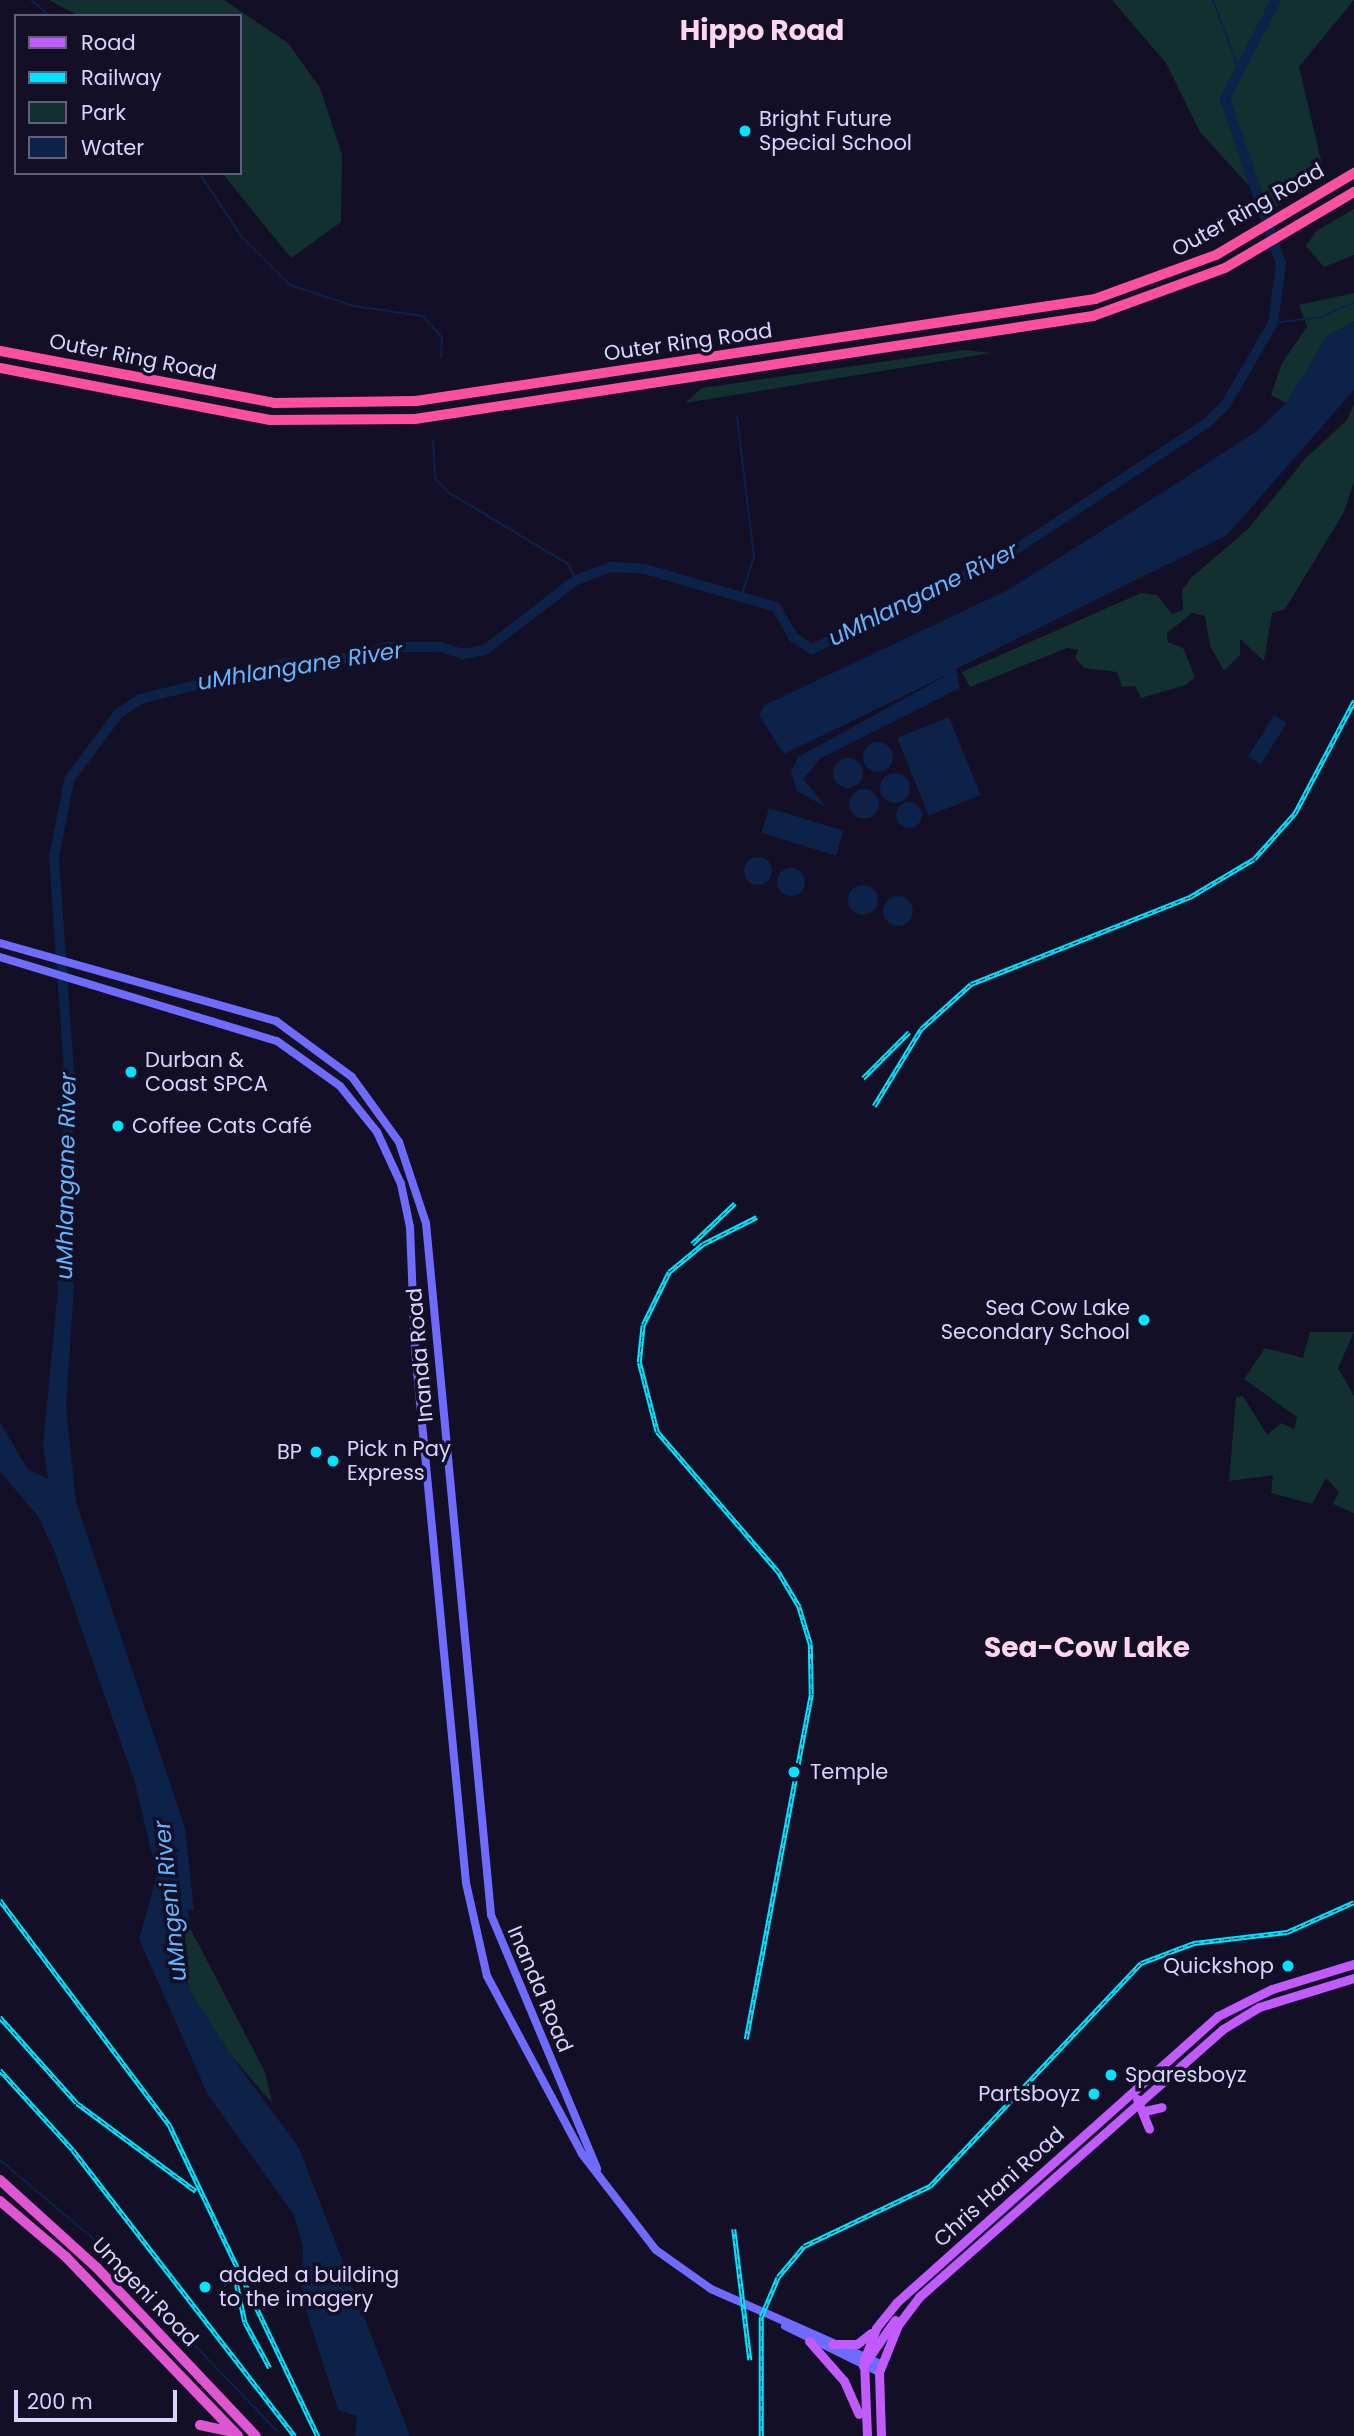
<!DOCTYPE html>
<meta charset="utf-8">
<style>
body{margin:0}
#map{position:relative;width:1354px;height:2436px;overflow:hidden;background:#130f26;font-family:Poppins,sans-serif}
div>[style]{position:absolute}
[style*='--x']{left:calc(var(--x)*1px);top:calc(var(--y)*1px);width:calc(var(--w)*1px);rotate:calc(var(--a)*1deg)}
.green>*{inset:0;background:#12302f}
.water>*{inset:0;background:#0c2248;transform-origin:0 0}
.round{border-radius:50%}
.stream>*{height:2px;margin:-1px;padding:0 1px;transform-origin:1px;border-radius:1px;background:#0c2248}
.river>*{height:10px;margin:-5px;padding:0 5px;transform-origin:5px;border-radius:5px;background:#0c2248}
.secondary>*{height:8px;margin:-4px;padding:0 4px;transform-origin:4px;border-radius:4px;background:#6f6bff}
.primary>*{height:9px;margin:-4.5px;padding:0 4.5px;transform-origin:4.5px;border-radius:4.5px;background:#c25bff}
.trunk>*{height:10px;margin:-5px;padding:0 5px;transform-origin:5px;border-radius:5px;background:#e055d1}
.motorway>*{height:10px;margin:-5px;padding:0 5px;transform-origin:5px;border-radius:5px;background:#ff4fa3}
.rail>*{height:4.5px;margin-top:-2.25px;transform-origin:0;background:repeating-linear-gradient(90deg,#130f26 0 5px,#00e5ff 0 10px);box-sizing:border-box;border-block:2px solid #00e5ff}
.dots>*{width:19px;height:19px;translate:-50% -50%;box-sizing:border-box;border:4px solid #130f26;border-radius:50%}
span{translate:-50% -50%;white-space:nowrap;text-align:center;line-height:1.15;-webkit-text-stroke:7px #130f26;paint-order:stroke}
.poi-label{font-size:21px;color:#d9d4ff}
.left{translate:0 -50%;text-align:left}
.right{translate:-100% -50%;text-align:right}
.street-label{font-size:21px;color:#d9d4ff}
.water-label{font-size:23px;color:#62b6ff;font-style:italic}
.district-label{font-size:28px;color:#ffd6f0;font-weight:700}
.legend{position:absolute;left:14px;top:14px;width:228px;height:161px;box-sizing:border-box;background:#130f26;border:2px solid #625e7d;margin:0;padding:9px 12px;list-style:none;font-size:21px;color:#d9d4ff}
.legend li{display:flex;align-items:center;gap:14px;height:35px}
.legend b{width:35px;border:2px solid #625e7d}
.scale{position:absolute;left:14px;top:2390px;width:163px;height:32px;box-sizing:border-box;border:4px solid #d9d4ff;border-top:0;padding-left:9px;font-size:21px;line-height:24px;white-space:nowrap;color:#d9d4ff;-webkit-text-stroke:5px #130f26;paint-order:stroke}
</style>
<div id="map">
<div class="green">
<i style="clip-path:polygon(49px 0,224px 0,288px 43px,320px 88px,342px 155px,341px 222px,291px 258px,222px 173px,240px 173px,240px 16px,79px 16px)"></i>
<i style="clip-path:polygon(1112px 0,1354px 0,1299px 67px,1325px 177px,1271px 210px,1200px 132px,1166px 63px)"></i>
<i style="clip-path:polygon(1354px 209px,1354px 255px,1324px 267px,1306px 246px,1316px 231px)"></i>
<i style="clip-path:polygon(1354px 293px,1354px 321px,1328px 336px,1286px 403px,1271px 395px,1282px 363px,1307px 327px,1299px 305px)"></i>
<i style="clip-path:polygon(964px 350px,992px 353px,685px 403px,702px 388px)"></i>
<i style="clip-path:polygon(1354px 404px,1354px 482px,1344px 512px,1285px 609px,1272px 613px,1264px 661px,1240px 639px,1240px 655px,1224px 671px,1210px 646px,1205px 616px,1192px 613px,1167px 633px,1168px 642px,1183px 648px,1195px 677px,1186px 685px,1141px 698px,1135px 686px,1122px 687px,1117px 672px,1084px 668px,1075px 658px,1078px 650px,1067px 648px,970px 687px,962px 672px,1141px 593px,1157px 595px,1172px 614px,1183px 610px,1182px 590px,1191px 578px,1249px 528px,1305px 459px,1347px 420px)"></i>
<i style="clip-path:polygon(1310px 1332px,1354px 1332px,1338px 1368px,1354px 1396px,1354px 1513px,1333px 1504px,1339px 1492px,1326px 1478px,1312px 1504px,1271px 1493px,1273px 1475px,1229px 1481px,1236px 1397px,1243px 1396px,1267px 1435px,1281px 1423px,1294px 1429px,1297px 1417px,1244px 1379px,1265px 1348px,1303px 1358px)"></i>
<i style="clip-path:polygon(190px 1928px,265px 2072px,272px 2103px,229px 2053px,190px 1991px,181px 1961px,182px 1934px)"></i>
</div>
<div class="water">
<i style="clip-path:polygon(1354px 321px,1354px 390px,1227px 535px,956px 669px,960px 688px,821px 758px,803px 779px,827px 808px,797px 791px,791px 772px,798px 757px,953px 672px,784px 754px,759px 715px,765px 705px,1008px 590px,1182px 480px,1258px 430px,1286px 403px,1328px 336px)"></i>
<i style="left:1274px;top:715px;width:15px;height:49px;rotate:32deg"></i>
<i style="left:949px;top:717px;width:84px;height:56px;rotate:68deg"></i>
<i class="round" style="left:863px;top:742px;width:30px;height:30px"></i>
<i class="round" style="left:833px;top:758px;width:30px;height:30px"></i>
<i class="round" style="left:880px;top:773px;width:30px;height:30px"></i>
<i class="round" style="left:849px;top:789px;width:30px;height:30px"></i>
<i class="round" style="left:896px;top:802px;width:26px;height:26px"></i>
<i style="left:769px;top:808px;width:78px;height:26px;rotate:17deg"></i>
<i class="round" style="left:744px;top:857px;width:28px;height:28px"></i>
<i class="round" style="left:777px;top:868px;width:28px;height:28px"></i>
<i class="round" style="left:848px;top:885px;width:30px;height:30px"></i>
<i class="round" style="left:883px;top:896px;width:30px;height:30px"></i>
<i style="clip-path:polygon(60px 1268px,74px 1284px,66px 1408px,76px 1502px,185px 1828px,194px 1910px,188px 1910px,190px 1928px,182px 1934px,181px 1961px,190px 1991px,229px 2053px,299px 2148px,410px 2436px,355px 2436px,357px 2416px,338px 2410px,302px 2298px,303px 2246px,294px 2215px,208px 2095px,139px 1939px,157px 1875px,135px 1783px,55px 1553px,38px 1516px,0 1472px,0 1422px,27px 1468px,48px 1479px,43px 1445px)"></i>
</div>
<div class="stream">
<i style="--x:31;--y:0;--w:25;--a:40"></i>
<i style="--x:1213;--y:0;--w:74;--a:69.4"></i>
<i style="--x:199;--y:173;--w:76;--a:56.3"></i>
<i style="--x:241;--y:236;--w:69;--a:45"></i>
<i style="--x:290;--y:285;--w:67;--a:18.2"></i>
<i style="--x:354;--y:306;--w:70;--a:8.2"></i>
<i style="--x:423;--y:316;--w:28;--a:48"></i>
<i style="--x:442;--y:337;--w:20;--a:93"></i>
<i style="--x:1273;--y:323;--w:48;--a:-7.1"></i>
<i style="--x:1321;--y:317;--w:36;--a:-24"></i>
<i style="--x:737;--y:416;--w:142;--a:83.1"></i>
<i style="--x:754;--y:557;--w:42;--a:108"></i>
<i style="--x:433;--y:440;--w:38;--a:87"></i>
<i style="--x:435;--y:478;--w:19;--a:47"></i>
<i style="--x:448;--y:492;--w:140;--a:31"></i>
<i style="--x:568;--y:564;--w:18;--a:63"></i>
<i style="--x:0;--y:2160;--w:118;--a:40.2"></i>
<i style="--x:90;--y:2236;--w:270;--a:46.2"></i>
</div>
<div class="river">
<i style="--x:62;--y:1284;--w:198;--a:-87.7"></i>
<i style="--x:70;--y:1086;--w:229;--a:-94"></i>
<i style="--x:54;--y:858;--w:79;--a:-79.1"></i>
<i style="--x:69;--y:780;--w:82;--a:-53.4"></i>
<i style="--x:118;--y:714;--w:27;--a:-34"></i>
<i style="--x:140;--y:699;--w:149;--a:-13.9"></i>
<i style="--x:285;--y:663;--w:51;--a:-2.2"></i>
<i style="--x:336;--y:661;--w:53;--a:-15.4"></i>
<i style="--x:387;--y:647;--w:54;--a:0"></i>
<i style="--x:441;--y:647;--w:22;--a:18"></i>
<i style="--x:462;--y:654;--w:23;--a:-10"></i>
<i style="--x:485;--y:650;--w:115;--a:-37.6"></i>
<i style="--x:576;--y:580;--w:37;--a:-20"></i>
<i style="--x:611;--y:567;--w:34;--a:3"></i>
<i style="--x:645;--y:569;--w:136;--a:16.2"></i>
<i style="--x:776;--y:607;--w:34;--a:60"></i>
<i style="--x:793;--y:637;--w:22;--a:32"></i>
<i style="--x:812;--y:649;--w:219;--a:-25.7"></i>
<i style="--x:1009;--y:554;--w:237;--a:-33.5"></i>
<i style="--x:1207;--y:423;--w:27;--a:-45"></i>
<i style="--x:1226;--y:404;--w:94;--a:-59.9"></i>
<i style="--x:1273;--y:323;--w:60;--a:-82.3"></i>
<i style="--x:1281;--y:264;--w:174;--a:-108.7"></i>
<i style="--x:1225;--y:99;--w:111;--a:-62.7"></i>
</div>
<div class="secondary">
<i style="--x:0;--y:943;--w:287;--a:15.8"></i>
<i style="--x:276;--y:1021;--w:94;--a:36.4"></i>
<i style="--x:352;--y:1077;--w:80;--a:54.1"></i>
<i style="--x:399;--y:1142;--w:85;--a:71.6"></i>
<i style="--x:426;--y:1223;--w:695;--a:84.63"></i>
<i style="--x:491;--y:1915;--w:275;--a:67.3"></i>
<i style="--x:0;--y:957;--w:289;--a:16.9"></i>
<i style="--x:277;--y:1041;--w:77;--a:35.5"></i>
<i style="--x:340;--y:1086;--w:59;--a:51.2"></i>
<i style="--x:377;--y:1132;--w:57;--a:65.2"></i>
<i style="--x:401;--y:1184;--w:44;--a:78.2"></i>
<i style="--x:410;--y:1227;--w:123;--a:87.7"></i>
<i style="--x:415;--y:1350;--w:535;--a:84.53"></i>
<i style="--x:466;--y:1883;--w:95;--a:77.3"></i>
<i style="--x:487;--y:1976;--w:202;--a:61.9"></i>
<i style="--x:582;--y:2154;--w:121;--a:52.4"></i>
<i style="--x:656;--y:2250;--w:67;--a:35.3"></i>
<i style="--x:711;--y:2289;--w:186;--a:23.8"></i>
<i style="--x:785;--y:2326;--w:105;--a:26.1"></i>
</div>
<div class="primary">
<i style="--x:1137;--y:2099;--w:32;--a:68"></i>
<i style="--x:1145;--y:2111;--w:17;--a:-13"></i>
<i style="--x:809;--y:2341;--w:53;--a:48.8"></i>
<i style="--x:844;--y:2381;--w:36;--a:66"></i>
<i style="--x:832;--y:2344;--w:25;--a:0"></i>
<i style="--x:857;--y:2344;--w:18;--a:-38"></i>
<i style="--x:863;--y:2366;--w:56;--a:-55.2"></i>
<i style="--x:867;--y:2436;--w:76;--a:-92.3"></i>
<i style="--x:864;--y:2360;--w:34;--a:-69"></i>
<i style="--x:876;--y:2328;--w:33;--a:-51"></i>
<i style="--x:897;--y:2302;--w:430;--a:-41.7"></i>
<i style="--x:1218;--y:2016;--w:60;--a:-26.6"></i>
<i style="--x:1272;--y:1989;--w:86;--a:-17"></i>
<i style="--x:881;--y:2436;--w:64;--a:-91.8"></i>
<i style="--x:879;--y:2372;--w:51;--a:-68"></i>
<i style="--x:898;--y:2325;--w:35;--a:-53"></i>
<i style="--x:919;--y:2297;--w:405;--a:-41.4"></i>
<i style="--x:1223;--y:2029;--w:42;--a:-31.4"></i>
<i style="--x:1259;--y:2007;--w:99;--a:-17"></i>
</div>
<div class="trunk">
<i style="--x:0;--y:2180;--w:131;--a:42.2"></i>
<i style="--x:97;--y:2268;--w:231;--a:46.6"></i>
<i style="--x:0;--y:2201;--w:87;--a:40.3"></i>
<i style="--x:66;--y:2257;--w:248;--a:46.1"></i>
<i style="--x:200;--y:2425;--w:33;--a:12"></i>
</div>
<div class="motorway">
<i style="--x:0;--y:351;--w:279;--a:10.7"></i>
<i style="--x:274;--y:403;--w:142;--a:-0.8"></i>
<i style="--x:416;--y:401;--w:687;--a:-8.54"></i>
<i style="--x:1095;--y:299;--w:129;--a:-20"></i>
<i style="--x:1216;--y:255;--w:161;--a:-30.7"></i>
<i style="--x:0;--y:368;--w:275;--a:10.9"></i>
<i style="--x:270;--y:420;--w:145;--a:-0.4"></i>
<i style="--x:415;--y:419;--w:686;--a:-8.64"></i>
<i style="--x:1093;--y:316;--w:140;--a:-20"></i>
<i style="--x:1225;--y:268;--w:150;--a:-30.5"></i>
</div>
<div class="rail">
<i style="--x:863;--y:1078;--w:65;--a:-45"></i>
<i style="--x:874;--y:1106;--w:90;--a:-58.6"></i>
<i style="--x:921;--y:1029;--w:67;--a:-42"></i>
<i style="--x:971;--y:984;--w:236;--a:-21.7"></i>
<i style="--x:1190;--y:897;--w:74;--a:-30.7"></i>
<i style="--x:1254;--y:859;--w:62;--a:-48.3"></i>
<i style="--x:1295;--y:813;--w:127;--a:-62.2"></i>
<i style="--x:692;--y:1244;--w:59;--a:-43.6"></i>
<i style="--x:0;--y:1900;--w:283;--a:53"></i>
<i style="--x:170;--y:2126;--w:344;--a:64.5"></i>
<i style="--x:0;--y:2017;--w:115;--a:48.2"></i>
<i style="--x:77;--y:2103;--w:148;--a:36.5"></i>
<i style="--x:746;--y:2039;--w:351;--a:-79.3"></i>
<i style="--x:811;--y:1694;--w:50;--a:-91.1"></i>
<i style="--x:810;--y:1644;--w:39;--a:-107"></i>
<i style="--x:799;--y:1607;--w:41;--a:-121"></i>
<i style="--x:778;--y:1572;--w:185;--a:-130.8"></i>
<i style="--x:657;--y:1432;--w:72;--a:-104.4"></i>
<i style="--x:639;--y:1362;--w:37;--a:-84"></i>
<i style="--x:643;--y:1325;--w:59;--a:-63.9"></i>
<i style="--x:669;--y:1272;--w:44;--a:-39.5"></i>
<i style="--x:703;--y:1244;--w:60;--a:-26.6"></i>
<i style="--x:0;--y:2070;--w:108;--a:47.6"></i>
<i style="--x:73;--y:2150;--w:362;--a:52.2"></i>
<i style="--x:734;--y:2229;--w:132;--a:83"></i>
<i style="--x:235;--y:2276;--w:47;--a:77.7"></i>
<i style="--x:245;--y:2322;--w:52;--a:61.5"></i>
<i style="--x:761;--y:2436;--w:119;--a:-90"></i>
<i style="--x:761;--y:2317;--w:43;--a:-67"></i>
<i style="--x:778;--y:2277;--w:40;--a:-50"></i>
<i style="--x:804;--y:2246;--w:140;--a:-25.5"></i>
<i style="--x:930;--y:2186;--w:307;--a:-46.6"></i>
<i style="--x:1141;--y:1963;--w:57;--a:-20.7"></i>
<i style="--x:1194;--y:1943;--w:94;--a:-6.7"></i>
<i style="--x:1287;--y:1932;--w:73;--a:-24.1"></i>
</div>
<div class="dots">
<i style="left:745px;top:131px;background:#00e5ff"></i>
<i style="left:131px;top:1072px;background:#00e5ff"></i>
<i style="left:118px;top:1126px;background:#00e5ff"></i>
<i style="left:1144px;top:1320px;background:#00e5ff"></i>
<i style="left:316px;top:1452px;background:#00e5ff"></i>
<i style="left:333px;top:1461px;background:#00e5ff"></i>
<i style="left:794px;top:1772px;background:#00e5ff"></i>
<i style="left:1288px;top:1966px;background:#00e5ff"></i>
<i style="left:1111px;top:2075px;background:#00e5ff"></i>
<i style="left:1094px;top:2094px;background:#00e5ff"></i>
<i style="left:205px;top:2287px;background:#00e5ff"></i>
</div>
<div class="poi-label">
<span class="left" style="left:759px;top:131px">Bright Future<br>Special School</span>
<span class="left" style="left:145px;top:1072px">Durban &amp;<br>Coast SPCA</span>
<span class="left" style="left:132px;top:1126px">Coffee Cats Café</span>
<span class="right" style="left:1130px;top:1320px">Sea Cow Lake<br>Secondary School</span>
<span class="left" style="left:347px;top:1461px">Pick n Pay<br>Express</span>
<span class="right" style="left:302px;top:1452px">BP</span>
<span class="left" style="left:810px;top:1772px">Temple</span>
<span class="right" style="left:1274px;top:1966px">Quickshop</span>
<span class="left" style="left:1125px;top:2075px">Sparesboyz</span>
<span class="right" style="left:1080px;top:2094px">Partsboyz</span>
<span class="left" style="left:219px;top:2287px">added a building<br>to the imagery</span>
</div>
<div class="street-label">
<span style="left:1248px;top:210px;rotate:-29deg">Outer Ring Road</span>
<span style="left:688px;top:342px;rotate:-8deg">Outer Ring Road</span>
<span style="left:133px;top:357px;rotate:11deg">Outer Ring Road</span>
<span style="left:420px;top:1355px;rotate:-95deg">Inanda Road</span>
<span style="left:540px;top:1989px;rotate:67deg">Inanda Road</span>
<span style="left:999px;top:2187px;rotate:-42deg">Chris Hani Road</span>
<span style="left:145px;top:2292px;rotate:46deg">Umgeni Road</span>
</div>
<div class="water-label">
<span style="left:923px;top:594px;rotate:-26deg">uMhlangane River</span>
<span style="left:300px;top:666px;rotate:-9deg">uMhlangane River</span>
<span style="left:66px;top:1176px;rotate:-89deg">uMhlangane River</span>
<span style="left:170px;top:1901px;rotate:-96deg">uMngeni River</span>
</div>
<div class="district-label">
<span style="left:762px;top:31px">Hippo Road</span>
<span style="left:1087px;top:1648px">Sea-Cow Lake</span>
</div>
<ul class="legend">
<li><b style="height:9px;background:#c25bff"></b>Road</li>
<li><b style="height:9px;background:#00e5ff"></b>Railway</li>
<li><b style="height:19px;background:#12302f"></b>Park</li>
<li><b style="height:19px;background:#0c2248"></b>Water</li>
</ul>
<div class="scale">200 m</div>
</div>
